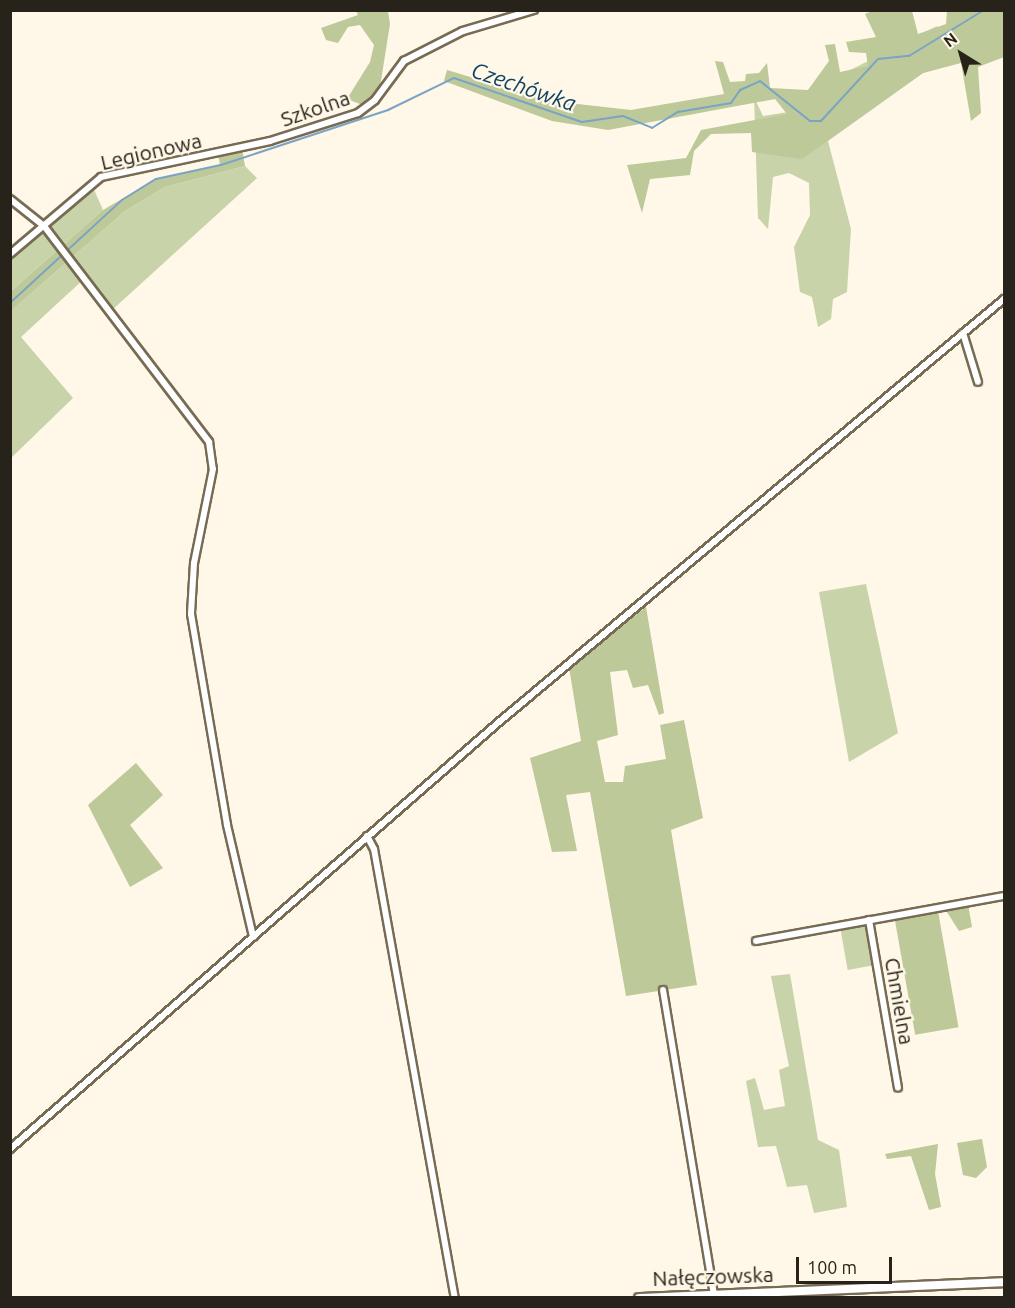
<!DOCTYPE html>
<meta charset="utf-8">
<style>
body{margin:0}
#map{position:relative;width:1015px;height:1308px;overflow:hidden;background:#fff7e7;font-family:Ubuntu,sans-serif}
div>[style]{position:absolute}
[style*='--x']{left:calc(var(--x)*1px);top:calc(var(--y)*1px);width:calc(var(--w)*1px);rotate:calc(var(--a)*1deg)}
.green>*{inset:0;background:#c8d3a9;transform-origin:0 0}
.forest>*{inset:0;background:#bdc999;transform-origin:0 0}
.stream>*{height:2px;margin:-1px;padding:0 1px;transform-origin:1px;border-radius:1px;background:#7aa4c5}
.roads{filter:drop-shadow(2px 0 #776b54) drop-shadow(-2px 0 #776b54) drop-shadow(0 2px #776b54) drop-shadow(0 -2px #776b54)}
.minor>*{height:6px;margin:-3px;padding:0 3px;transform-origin:3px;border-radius:3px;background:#fff}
.secondary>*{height:8px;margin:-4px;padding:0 4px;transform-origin:4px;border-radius:4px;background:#fff}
span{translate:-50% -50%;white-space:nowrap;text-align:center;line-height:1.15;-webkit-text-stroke:4.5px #fff7e7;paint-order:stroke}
.street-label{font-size:21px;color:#28231a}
.water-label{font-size:22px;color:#104364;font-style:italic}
.frame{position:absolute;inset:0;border:12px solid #28231a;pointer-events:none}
.north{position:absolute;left:931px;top:24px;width:60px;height:60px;-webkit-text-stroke:4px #fff7e7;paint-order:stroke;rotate:323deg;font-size:16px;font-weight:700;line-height:24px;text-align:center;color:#28231a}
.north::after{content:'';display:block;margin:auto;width:21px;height:27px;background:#28231a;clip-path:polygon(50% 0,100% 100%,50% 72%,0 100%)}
.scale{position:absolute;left:796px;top:1257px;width:96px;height:27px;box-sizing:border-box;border:3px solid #28231a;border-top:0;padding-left:8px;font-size:18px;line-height:21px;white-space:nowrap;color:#28231a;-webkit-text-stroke:4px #fff7e7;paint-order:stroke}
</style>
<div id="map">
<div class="green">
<i style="clip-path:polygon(937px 26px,961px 62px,923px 73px,828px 141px,851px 229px,847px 292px,833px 299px,831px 319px,818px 327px,812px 297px,800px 292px,794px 247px,810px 215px,809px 183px,789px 173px,773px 177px,768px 229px,758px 218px,754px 97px,763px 116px,819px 107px,811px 90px)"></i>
<i style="clip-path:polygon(245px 166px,257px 178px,111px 311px,85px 278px,21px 337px,73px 398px,11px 458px,11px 311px,125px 211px,165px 187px)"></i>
<i style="clip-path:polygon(92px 185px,103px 210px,11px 291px,11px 257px)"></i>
<i style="clip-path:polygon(866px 584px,898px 733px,849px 762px,819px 592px)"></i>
<i style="left:866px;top:924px;width:42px;height:26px;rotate:80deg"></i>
<i style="clip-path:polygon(790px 974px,818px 1140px,839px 1150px,847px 1207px,814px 1213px,807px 1185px,787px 1187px,776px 1146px,758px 1147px,746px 1081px,755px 1078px,764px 1110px,785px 1106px,779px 1070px,789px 1066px,771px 976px)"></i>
</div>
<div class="forest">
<i style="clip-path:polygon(356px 11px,388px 11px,390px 24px,380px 87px,365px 106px,347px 99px,370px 62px,374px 45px,360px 25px,348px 27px,338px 43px,326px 40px,321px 28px,358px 15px)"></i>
<i style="clip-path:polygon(872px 11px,912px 11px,918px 34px,946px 24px,947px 11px,1004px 11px,1004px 57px,978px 67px,981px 113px,971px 121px,961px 63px,923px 73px,802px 159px,752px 152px,751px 133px,711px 134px,694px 151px,690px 175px,650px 179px,642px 213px,627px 165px,686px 158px,701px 130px,787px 114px,775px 99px,608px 130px,552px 121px,444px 81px,447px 70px,551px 101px,631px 110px,724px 94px,715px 61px,723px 62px,730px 82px,745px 81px,746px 74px,759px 73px,767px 63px,770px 88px,808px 90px,829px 61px,825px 45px,835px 44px,840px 72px,868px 66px,866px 53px,849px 52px,846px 42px,876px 37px,865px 14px)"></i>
<i style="clip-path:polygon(242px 149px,245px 166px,165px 187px,125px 211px,11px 311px,10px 292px,103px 210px,156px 179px,220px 165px,218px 154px)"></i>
<i style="clip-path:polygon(646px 607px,664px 713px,659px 715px,648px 685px,633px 688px,627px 670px,610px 672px,618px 735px,597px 741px,605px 782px,623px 782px,625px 766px,666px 759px,660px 725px,684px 720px,703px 818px,671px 830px,697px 985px,626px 996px,590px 792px,566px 795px,577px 851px,552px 852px,530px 758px,581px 741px,569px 667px)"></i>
<i style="clip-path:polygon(136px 763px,163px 795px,130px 825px,163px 868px,130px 887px,88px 805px)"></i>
<i style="clip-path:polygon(968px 904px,972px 927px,959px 931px,945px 909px)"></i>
<i style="left:938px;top:911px;width:118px;height:44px;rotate:80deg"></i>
<i style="clip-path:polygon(982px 1139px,987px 1167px,976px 1178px,963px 1175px,957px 1143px)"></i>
<i style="clip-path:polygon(938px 1144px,935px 1174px,941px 1207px,929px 1210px,911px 1156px,887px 1159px,885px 1154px)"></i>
</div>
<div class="stream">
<i style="--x:10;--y:303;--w:152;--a:-42.6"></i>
<i style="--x:122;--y:200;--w:40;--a:-32"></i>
<i style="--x:156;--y:179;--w:66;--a:-12.2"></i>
<i style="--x:221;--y:165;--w:176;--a:-18.2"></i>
<i style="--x:388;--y:110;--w:73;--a:-25.9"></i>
<i style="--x:454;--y:78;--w:135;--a:19"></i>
<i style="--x:582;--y:122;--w:41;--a:-8.3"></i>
<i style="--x:623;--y:116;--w:31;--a:22"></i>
<i style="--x:652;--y:128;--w:31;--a:-32"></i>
<i style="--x:678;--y:112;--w:54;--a:-9.6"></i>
<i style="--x:731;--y:103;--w:16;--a:-55"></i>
<i style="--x:740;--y:90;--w:22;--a:-24"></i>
<i style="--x:760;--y:81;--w:64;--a:38.7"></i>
<i style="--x:810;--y:121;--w:11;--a:0"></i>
<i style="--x:821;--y:121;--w:84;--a:-47.4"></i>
<i style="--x:878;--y:59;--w:31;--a:-6"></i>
<i style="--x:909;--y:56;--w:88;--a:-31.5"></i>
</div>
<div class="roads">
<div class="minor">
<i style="--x:10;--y:199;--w:43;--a:38.5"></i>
<i style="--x:44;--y:226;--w:272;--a:52.6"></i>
<i style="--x:209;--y:442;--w:27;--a:82"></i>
<i style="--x:213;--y:469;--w:96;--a:101.4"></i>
<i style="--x:194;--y:563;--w:51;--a:93.4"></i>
<i style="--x:191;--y:614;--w:214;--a:80.3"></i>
<i style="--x:227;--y:825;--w:115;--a:76.9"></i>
<i style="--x:10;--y:254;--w:119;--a:-40.2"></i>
<i style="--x:101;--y:177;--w:173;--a:-12"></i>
<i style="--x:270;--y:141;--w:92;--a:-17.7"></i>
<i style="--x:358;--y:113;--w:21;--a:-37"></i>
<i style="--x:375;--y:100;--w:49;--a:-53.4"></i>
<i style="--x:404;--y:61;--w:66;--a:-27"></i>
<i style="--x:463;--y:31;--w:74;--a:-16.5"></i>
<i style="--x:963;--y:333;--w:51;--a:73"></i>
<i style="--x:367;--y:836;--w:15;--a:62"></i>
<i style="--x:374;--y:849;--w:456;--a:79.8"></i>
<i style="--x:869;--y:920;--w:170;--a:80.2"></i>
<i style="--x:756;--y:941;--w:252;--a:-10.3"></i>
<i style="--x:663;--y:990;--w:308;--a:80.5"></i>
<i style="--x:10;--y:1149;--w:649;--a:-41.13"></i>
<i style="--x:499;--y:722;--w:659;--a:-39.95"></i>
</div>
<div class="secondary">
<i style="--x:639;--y:1298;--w:365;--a:-2.5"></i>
</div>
</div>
<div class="street-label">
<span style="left:315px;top:108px;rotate:-19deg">Szkolna</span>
<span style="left:151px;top:151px;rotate:-13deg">Legionowa</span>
<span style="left:900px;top:1001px;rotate:80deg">Chmielna</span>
<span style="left:713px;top:1276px;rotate:-2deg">Nałęczowska</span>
</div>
<div class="water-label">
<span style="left:524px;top:86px;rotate:19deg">Czechówka</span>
</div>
<div class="frame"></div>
<div class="north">N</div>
<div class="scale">100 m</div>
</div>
